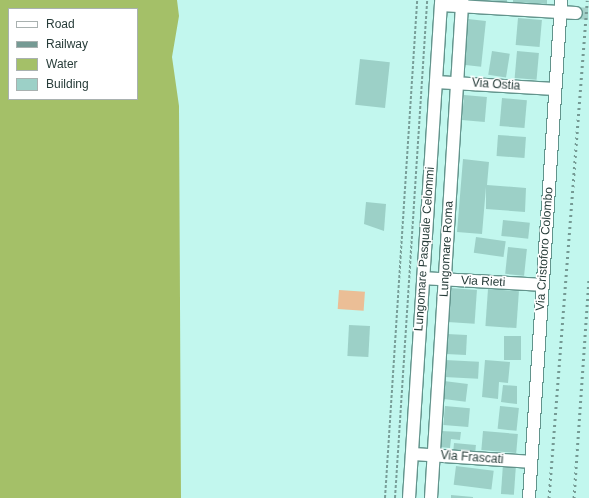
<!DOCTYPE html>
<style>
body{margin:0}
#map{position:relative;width:589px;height:498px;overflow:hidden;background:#c2f7ee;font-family:Arial,sans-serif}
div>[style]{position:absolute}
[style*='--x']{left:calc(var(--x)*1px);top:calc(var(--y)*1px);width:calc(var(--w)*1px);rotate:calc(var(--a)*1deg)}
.green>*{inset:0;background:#ebbe96;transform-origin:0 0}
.water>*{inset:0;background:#a4c068}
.building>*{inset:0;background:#9cd0c7;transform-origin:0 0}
.minor-tunnel>*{height:12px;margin-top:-6px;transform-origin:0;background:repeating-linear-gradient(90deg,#a3d2ca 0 12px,transparent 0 18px)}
.path>*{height:2px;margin-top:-1px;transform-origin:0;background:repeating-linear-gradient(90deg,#789e98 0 3px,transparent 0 5px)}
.roads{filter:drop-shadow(1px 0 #62948c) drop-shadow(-1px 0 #62948c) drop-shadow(0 1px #62948c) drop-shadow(0 -1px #62948c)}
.minor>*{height:12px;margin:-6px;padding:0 6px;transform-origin:6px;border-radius:6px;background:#fff}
.rail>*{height:3px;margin-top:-1.5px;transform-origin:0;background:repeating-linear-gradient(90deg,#759a94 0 2px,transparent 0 6px)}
span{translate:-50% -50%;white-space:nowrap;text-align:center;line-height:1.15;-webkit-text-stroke:3px #fff;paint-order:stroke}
.street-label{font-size:12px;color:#273c39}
.legend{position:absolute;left:8px;top:8px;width:130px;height:92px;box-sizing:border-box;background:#fff;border:1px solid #a9b1b0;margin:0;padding:5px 7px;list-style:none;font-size:12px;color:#273c39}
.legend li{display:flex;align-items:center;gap:8px;height:20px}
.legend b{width:20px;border:1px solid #a9b1b0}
</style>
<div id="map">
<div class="green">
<i style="left:339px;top:290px;width:26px;height:19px;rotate:4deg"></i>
</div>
<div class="water">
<i style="clip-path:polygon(evenodd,0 0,177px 0,179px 16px,172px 57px,179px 106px,181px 498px,0 498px,0 0,9px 9px,137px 9px,137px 99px,9px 99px,9px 9px)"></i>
</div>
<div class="building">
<i style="clip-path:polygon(476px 0,507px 0,507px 3px)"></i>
<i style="clip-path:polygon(513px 0,547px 0,547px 4px,513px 2px)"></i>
<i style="left:518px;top:18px;width:24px;height:27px;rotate:5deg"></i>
<i style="left:468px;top:19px;width:18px;height:46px;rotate:6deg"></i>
<i style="left:492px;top:51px;width:18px;height:24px;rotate:9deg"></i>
<i style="left:517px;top:51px;width:22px;height:27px;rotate:5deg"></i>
<i style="left:360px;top:59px;width:30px;height:46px;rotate:6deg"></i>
<i style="left:464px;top:95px;width:23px;height:25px;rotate:5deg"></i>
<i style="left:502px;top:98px;width:25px;height:28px;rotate:5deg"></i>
<i style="left:498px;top:135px;width:28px;height:21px;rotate:4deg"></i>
<i style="clip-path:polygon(463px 159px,489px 162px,487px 185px,526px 188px,525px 212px,486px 209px,486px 187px,482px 234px,457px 232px)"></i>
<i style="clip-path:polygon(366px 202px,386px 204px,384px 231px,364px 224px)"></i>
<i style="left:503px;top:220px;width:27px;height:16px;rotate:6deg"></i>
<i style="left:476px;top:237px;width:30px;height:16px;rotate:8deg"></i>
<i style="left:508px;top:247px;width:19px;height:27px;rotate:6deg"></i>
<i style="left:450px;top:288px;width:27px;height:34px;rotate:4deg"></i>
<i style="left:488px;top:289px;width:31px;height:37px;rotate:4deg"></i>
<i style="left:349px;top:325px;width:21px;height:31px;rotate:3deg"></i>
<i style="left:447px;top:334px;width:20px;height:20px;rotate:3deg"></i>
<i style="left:504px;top:336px;width:17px;height:24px"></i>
<i style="left:445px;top:360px;width:34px;height:17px;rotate:3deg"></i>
<i style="clip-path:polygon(485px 360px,510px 362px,508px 383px,499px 382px,498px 399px,482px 397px)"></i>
<i style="left:444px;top:381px;width:24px;height:18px;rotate:7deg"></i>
<i style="clip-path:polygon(503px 385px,517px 386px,517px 404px,501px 402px)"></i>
<i style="left:445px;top:406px;width:25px;height:19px;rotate:5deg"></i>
<i style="left:500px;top:406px;width:19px;height:23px;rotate:6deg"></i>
<i style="clip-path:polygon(441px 431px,461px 432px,460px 440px,451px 439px,450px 448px,439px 447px)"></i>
<i style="left:483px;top:431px;width:35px;height:19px;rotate:5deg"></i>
<i style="left:454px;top:443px;width:22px;height:8px;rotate:5deg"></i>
<i style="left:503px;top:464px;width:13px;height:30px;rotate:4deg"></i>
<i style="left:456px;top:466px;width:38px;height:19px;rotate:7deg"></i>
<i style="clip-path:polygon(451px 495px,473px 497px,473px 498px,451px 498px)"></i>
</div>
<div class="minor-tunnel">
<i style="--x:576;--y:13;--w:13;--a:4"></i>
</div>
<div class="path">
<i style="--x:385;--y:498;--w:499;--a:-86.3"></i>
<i style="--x:395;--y:498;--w:499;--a:-86.3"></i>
</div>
<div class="roads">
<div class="minor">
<i style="--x:441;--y:5;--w:135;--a:3.4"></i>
<i style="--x:436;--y:82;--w:119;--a:3.4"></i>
<i style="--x:423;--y:278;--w:120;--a:3.3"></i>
<i style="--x:412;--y:454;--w:119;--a:3.8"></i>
<i style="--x:409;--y:498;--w:499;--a:-86.3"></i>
<i style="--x:431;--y:498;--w:499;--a:-86.4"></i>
<i style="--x:529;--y:498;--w:499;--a:-86.3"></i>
</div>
</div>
<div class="rail">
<i style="--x:549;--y:498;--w:499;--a:-85.6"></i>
<i style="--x:574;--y:498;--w:221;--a:-86.1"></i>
</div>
<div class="street-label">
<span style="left:496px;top:85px;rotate:4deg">Via Ostia</span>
<span style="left:425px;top:249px;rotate:-86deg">Lungomare Pasquale Celommi</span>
<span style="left:447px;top:249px;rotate:-87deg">Lungomare Roma</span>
<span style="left:545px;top:249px;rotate:-86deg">Via Cristoforo Colombo</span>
<span style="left:483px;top:282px;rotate:3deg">Via Rieti</span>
<span style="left:472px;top:458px;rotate:4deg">Via Frascati</span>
</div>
<ul class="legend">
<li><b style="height:5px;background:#fff"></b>Road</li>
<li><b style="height:5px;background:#759a94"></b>Railway</li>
<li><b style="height:11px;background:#a4c068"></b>Water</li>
<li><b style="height:11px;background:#9cd0c7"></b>Building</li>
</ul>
</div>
